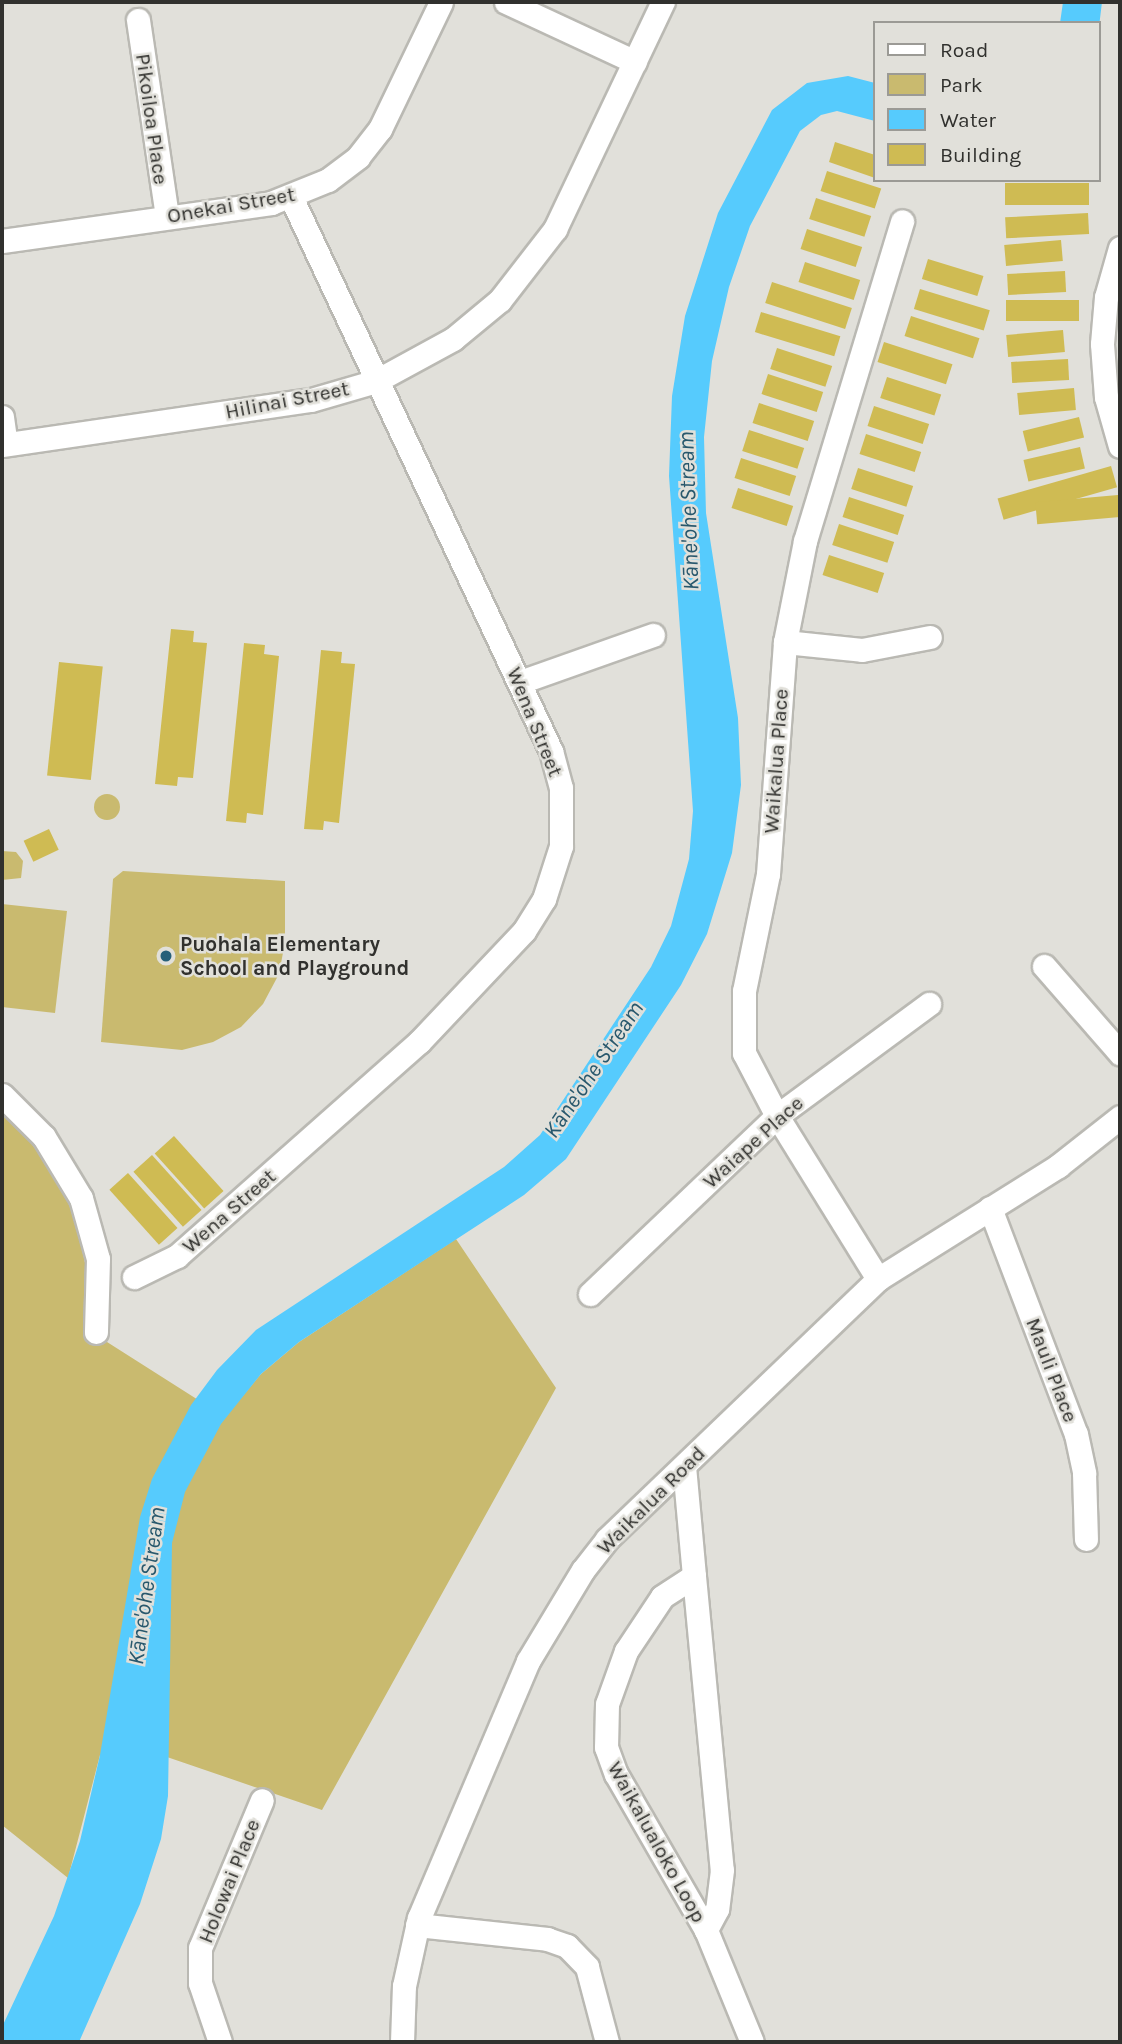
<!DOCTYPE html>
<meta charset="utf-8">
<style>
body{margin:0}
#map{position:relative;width:1122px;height:2044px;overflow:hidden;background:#e1e0da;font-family:Karla,sans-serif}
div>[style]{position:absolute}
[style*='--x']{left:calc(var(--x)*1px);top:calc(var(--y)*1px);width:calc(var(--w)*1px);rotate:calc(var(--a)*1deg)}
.green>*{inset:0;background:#c9ba6f}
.round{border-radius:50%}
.water>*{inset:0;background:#56cbfd}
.building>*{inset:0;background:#cfbb53;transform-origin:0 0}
.roads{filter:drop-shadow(2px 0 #bab9b3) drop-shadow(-2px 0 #bab9b3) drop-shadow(0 2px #bab9b3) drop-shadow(0 -2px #bab9b3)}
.minor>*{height:23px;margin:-11.5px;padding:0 11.5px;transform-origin:11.5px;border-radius:11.5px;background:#fff}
.dots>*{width:19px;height:19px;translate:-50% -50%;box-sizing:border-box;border:4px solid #e1e0da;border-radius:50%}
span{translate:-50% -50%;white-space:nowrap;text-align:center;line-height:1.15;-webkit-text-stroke:5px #e1e0da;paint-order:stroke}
.street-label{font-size:21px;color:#31312e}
.poi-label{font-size:21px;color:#31312e;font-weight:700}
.left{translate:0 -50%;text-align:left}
.water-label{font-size:23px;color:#28586d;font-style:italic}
.frame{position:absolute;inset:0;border:4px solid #31312e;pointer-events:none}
.legend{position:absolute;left:873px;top:21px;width:228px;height:161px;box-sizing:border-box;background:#e1e0da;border:2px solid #9b9a95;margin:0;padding:9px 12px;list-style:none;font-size:21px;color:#31312e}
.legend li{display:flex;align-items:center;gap:14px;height:35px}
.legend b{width:35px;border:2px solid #9b9a95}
</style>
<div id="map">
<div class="green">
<i class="round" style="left:94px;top:794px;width:26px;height:26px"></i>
<i style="clip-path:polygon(2px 851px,16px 852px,23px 861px,21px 878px,2px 880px)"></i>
<i style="clip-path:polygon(123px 871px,285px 881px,285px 942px,279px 974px,263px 1004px,241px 1027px,213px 1042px,182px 1050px,101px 1042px,113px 879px)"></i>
<i style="clip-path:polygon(2px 904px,67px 911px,55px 1013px,2px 1007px)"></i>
<i style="clip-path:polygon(2px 1111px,32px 1139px,73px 1208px,87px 1272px,85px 1328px,225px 1417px,261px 1374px,299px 1342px,456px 1239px,556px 1388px,322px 1810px,167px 1757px,100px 1755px,68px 1878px,2px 1825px)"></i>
</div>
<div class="water">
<i style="clip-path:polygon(1063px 2px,1102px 2px,1099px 27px,1099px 23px,1060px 23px)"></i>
<i style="clip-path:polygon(848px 76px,875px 83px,875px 121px,837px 111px,821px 115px,800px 131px,750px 226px,729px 287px,712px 361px,704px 437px,706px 513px,738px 718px,741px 785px,732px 853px,707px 934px,681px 985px,566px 1159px,524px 1195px,299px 1342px,261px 1374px,221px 1424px,185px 1492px,172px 1543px,168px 1796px,161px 1839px,140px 1904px,79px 2042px,2px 2042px,2px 2027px,54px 1916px,80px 1841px,100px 1755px,140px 1517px,152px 1479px,191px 1405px,217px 1370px,256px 1330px,504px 1167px,540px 1135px,651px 967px,671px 926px,689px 859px,693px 811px,669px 476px,672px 396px,685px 316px,718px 213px,772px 110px,807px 83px)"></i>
</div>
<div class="building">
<i style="clip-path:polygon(835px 142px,875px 155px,875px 178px,829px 162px)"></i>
<i style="left:827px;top:171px;width:57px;height:21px;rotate:18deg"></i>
<i style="left:1089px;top:183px;width:22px;height:84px;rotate:90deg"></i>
<i style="left:816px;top:198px;width:58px;height:22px;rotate:18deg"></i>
<i style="left:1088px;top:213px;width:21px;height:83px;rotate:87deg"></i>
<i style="left:807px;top:229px;width:58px;height:21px;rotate:18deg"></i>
<i style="left:1061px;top:240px;width:21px;height:57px;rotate:85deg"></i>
<i style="left:928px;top:259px;width:58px;height:21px;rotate:17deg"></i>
<i style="left:805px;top:262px;width:58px;height:21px;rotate:18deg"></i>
<i style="left:1065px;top:271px;width:21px;height:58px;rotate:87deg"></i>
<i style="left:772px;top:282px;width:84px;height:22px;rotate:18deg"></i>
<i style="left:920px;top:289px;width:73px;height:21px;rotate:17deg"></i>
<i style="left:1079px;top:300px;width:21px;height:73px;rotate:90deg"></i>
<i style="left:761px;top:312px;width:83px;height:21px;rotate:17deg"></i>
<i style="left:911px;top:316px;width:72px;height:21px;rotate:18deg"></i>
<i style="left:1063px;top:330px;width:22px;height:57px;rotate:85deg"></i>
<i style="left:884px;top:342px;width:72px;height:21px;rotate:18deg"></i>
<i style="left:777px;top:348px;width:58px;height:22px;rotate:18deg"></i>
<i style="left:1068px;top:359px;width:21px;height:57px;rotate:87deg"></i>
<i style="left:768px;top:374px;width:58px;height:21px;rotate:18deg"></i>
<i style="left:887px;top:377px;width:57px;height:22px;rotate:18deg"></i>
<i style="left:1074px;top:388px;width:22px;height:57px;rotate:85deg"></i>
<i style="left:759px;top:403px;width:58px;height:21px;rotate:18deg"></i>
<i style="left:874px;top:406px;width:58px;height:21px;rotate:18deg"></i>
<i style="left:1079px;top:417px;width:21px;height:58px;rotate:76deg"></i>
<i style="left:749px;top:430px;width:58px;height:22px;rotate:18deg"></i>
<i style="left:866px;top:434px;width:58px;height:21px;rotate:18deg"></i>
<i style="left:1080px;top:447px;width:22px;height:58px;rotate:77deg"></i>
<i style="left:741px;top:458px;width:58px;height:21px;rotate:18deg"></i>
<i style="left:1111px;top:466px;width:22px;height:118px;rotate:74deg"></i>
<i style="left:858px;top:468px;width:58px;height:22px;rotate:18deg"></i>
<i style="left:738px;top:488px;width:58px;height:21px;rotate:18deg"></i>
<i style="left:1118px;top:495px;width:22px;height:83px;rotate:85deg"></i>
<i style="left:849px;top:497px;width:58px;height:21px;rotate:18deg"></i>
<i style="left:839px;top:524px;width:58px;height:22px;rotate:18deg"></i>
<i style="left:829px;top:555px;width:58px;height:21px;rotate:18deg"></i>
<i style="clip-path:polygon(171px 629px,194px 631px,193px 642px,207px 643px,193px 778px,178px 777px,177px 786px,155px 784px)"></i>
<i style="clip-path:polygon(244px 643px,265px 645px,264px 654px,279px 656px,263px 815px,247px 813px,246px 823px,226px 821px)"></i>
<i style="clip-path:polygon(321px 650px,342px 652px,341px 663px,355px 664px,339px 823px,324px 821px,323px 830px,304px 829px)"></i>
<i style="left:59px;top:662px;width:44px;height:114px;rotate:6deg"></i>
<i style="left:49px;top:829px;width:23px;height:28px;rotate:65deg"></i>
<i style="left:174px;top:1136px;width:74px;height:26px;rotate:48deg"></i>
<i style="left:152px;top:1155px;width:74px;height:25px;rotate:48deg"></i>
<i style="left:128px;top:1173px;width:74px;height:25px;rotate:48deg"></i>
</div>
<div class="roads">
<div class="minor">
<i style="--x:506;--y:2;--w:142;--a:24.9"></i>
<i style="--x:138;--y:20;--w:199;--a:81.6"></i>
<i style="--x:2;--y:241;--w:272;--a:-8"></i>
<i style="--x:271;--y:203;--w:61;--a:-22"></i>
<i style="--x:328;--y:180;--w:38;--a:-37"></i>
<i style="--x:358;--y:157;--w:36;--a:-52"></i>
<i style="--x:380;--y:129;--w:141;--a:-64.3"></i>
<i style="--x:1120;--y:248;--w:51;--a:105.9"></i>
<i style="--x:1106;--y:297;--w:47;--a:94.9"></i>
<i style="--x:1102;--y:344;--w:53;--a:85.7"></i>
<i style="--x:1106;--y:397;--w:51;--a:74.1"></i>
<i style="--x:2;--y:417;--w:27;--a:82"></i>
<i style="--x:2;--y:445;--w:312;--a:-8.3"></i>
<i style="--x:311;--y:400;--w:68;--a:-16.3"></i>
<i style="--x:376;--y:381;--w:88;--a:-28.6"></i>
<i style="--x:453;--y:339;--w:61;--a:-39.7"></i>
<i style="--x:500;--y:300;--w:90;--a:-52.2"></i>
<i style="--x:555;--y:229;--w:251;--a:-64.6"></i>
<i style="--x:785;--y:642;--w:77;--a:5.9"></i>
<i style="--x:862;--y:650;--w:69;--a:-10.8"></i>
<i style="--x:520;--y:682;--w:141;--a:-19.5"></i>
<i style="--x:1044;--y:966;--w:116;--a:48.9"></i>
<i style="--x:2;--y:1095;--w:59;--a:45"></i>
<i style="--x:44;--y:1137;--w:71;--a:58.8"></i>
<i style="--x:81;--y:1198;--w:63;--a:74.4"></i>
<i style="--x:98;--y:1259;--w:73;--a:91.6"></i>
<i style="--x:990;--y:1208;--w:242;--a:69.2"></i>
<i style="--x:1076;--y:1434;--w:40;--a:78"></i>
<i style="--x:1084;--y:1473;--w:66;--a:88.3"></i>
<i style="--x:134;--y:1277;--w:48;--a:-26"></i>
<i style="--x:177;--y:1256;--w:323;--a:-41.5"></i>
<i style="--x:419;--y:1042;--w:153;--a:-46.6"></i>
<i style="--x:524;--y:931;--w:38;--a:-58"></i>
<i style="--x:544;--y:899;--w:56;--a:-72.2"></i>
<i style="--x:561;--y:846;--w:58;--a:-90"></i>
<i style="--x:561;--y:788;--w:38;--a:-105"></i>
<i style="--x:551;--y:751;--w:612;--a:-115.14"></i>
<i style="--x:878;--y:1279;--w:192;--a:-121.8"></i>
<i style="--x:777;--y:1116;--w:71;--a:-117.6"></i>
<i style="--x:744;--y:1053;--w:62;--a:-90"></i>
<i style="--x:744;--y:991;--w:119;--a:-78.4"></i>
<i style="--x:768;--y:874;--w:233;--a:-85.8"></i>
<i style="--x:785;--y:642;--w:103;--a:-78.8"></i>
<i style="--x:805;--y:541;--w:334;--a:-73.1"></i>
<i style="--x:590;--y:1294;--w:258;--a:-43.6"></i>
<i style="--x:777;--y:1116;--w:189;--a:-36.4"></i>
<i style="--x:684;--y:1466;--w:110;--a:84.8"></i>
<i style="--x:694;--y:1576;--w:38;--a:147"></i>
<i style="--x:662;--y:1597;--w:65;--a:123.7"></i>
<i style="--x:626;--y:1651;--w:56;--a:109.7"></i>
<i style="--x:607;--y:1704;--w:43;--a:91.3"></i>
<i style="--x:606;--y:1747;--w:29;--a:70"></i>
<i style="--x:616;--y:1774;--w:180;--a:60"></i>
<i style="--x:706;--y:1930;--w:121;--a:67.7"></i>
<i style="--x:694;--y:1576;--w:295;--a:84.6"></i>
<i style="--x:722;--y:1870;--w:39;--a:97"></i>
<i style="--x:717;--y:1909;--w:24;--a:118"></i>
<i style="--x:417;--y:1925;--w:131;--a:6.1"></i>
<i style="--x:547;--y:1939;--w:21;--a:19"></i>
<i style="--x:567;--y:1946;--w:29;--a:46"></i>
<i style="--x:587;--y:1967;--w:78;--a:75.1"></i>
<i style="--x:220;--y:2042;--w:62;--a:-108.7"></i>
<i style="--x:200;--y:1983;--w:35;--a:-90"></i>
<i style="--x:200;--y:1948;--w:160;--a:-67.3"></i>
<i style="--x:402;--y:2042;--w:56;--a:-88"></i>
<i style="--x:404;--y:1986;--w:70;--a:-77.6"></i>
<i style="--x:419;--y:1918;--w:279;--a:-67"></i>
<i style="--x:528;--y:1661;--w:106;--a:-58.9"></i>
<i style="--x:583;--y:1570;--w:39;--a:-52"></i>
<i style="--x:607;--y:1539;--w:376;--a:-43.8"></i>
<i style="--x:878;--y:1279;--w:213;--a:-32.1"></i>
<i style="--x:1058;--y:1166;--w:79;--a:-38.3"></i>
</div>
</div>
<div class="dots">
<i style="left:166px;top:956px;background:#266079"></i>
</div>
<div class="street-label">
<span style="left:152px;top:119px;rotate:82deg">Pikoiloa Place</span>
<span style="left:231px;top:205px;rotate:-10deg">Onekai Street</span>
<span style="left:287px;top:400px;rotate:-11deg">Hilinai Street</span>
<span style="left:535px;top:722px;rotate:68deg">Wena Street</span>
<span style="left:776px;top:761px;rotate:-86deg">Waikalua Place</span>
<span style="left:753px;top:1142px;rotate:-42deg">Waiape Place</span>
<span style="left:229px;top:1211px;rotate:-41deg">Wena Street</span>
<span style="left:1052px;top:1370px;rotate:69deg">Mauli Place</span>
<span style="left:651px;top:1500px;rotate:-45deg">Waikalua Road</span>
<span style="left:657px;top:1842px;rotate:61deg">Waikalualoko Loop</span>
<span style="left:229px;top:1881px;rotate:-68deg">Holowai Place</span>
</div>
<div class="poi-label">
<span class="left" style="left:180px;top:956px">Puohala Elementary<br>School and Playground</span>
</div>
<div class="water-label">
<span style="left:689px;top:511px;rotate:-92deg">Kāne'ohe Stream</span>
<span style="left:594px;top:1070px;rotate:-56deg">Kāne'ohe Stream</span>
<span style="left:147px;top:1586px;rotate:-82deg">Kāne'ohe Stream</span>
</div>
<div class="frame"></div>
<ul class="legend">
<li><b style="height:9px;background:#fff"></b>Road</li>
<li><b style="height:19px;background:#c9ba6f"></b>Park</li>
<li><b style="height:19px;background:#56cbfd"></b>Water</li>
<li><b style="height:19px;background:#cfbb53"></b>Building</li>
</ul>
</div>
